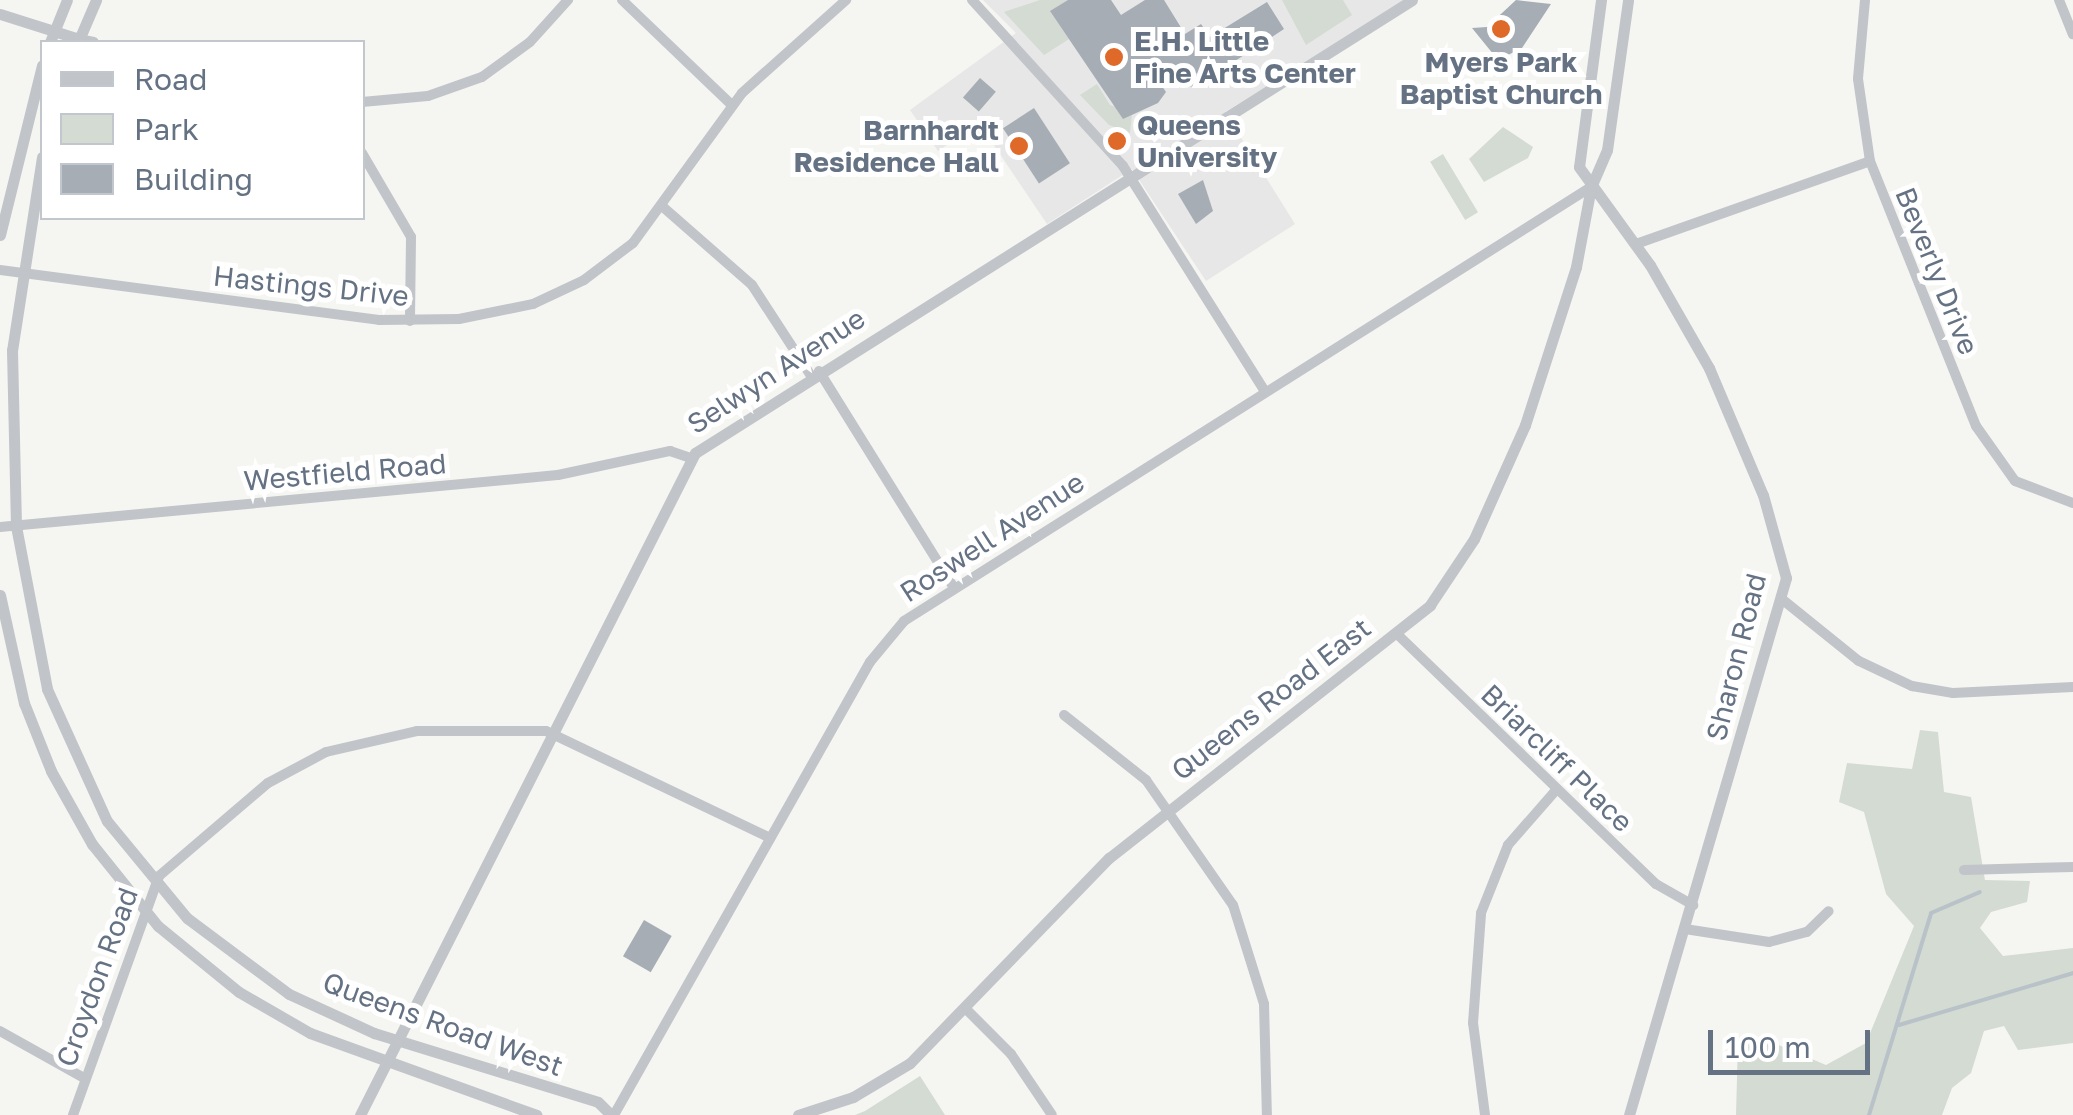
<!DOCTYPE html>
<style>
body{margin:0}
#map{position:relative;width:2073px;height:1115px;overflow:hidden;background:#f5f6f2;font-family:"Golos Text",sans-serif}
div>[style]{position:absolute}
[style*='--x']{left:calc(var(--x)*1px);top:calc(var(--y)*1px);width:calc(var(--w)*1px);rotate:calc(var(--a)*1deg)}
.built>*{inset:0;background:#e6e7e6}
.green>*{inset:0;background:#d4dbd2;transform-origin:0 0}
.stream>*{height:4px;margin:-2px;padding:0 2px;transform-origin:2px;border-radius:2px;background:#b9c2c8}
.building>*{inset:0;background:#a7adb5;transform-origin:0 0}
.minor>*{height:10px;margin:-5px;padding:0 5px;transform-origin:5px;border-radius:5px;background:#c1c4c8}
.tertiary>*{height:11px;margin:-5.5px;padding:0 5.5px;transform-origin:5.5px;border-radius:5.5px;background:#c1c4c8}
.dots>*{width:28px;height:28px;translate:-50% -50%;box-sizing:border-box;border:5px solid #fff;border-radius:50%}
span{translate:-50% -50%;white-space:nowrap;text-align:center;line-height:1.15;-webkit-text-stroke:10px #fff;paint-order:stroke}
.poi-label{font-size:28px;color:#657283;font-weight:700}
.left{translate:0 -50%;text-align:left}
.right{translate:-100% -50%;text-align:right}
.street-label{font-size:28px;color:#657283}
.legend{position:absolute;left:40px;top:40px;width:325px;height:180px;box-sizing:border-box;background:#fff;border:2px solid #c1c7cd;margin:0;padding:12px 18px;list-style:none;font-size:30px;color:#657283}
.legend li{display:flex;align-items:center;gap:20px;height:50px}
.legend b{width:50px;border:2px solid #c1c7cd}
.scale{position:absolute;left:1708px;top:1030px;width:162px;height:45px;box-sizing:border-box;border:5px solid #657283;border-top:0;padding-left:12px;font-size:30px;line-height:35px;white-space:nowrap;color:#657283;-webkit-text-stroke:8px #fff;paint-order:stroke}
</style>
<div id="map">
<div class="built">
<i style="clip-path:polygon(983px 0,1405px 0,1225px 112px,1295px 224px,1206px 281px,1132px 169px,1047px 224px,979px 123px,938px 151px,910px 110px,1016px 33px)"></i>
</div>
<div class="green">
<i style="clip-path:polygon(1040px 0,1068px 0,1051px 11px,1069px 39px,1044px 55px,1004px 12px)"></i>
<i style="clip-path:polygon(1282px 0,1343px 0,1352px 15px,1306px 45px)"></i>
<i style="clip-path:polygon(1097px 84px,1110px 105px,1132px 113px,1130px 133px,1109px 125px,1080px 95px)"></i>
<i style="clip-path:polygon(1503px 127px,1533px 147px,1528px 158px,1484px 182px,1469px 159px)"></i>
<i style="left:1443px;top:154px;width:68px;height:15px;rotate:59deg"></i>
<i style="clip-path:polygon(1920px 730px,1938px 732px,1944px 792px,1971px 797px,1985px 880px,2030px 881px,2027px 902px,1991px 912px,1980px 928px,2003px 956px,2073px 948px,2073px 1043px,2018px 1050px,2004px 1026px,1984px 1031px,1971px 1073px,1952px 1088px,1942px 1115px,1736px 1115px,1738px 1040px,1762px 1038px,1826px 1065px,1866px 1043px,1914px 926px,1886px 894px,1864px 812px,1839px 802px,1847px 763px,1912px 769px)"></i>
<i style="clip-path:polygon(920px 1076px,945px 1115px,855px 1115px,865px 1111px)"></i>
</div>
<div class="stream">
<i style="--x:1899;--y:1025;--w:182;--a:-16.6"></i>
<i style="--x:1869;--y:1115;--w:211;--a:-72.9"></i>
<i style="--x:1931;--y:913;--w:53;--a:-23.2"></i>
</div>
<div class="building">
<i style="clip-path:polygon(1068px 0,1111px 0,1121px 15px,1145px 0,1164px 0,1185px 34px,1201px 24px,1210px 37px,1267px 2px,1284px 29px,1197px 86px,1185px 87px,1170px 66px,1155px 76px,1166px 92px,1158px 103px,1123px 119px,1050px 11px)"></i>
<i style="clip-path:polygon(1516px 0,1551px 4px,1522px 48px,1498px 60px,1472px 28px,1487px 27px)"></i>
<i style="left:980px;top:78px;width:21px;height:26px;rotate:41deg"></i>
<i style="left:1034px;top:108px;width:66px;height:37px;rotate:57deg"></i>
<i style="clip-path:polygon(1203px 180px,1213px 211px,1196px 224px,1178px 194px)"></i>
<i style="left:644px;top:920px;width:32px;height:42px;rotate:30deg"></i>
</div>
<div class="minor">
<i style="--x:622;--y:0;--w:152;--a:43.7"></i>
<i style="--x:972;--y:0;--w:224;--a:47.7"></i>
<i style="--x:1123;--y:166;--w:265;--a:57.8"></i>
<i style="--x:1865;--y:0;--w:79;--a:95.1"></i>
<i style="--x:1858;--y:79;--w:83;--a:81.7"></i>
<i style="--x:1870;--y:161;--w:285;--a:68.2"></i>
<i style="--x:1976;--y:426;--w:67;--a:54.7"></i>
<i style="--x:2015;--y:481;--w:62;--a:20.8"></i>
<i style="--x:2059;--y:0;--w:37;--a:68"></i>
<i style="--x:79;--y:39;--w:15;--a:11"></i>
<i style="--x:362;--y:102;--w:66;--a:-5.2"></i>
<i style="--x:428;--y:96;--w:57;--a:-19.4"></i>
<i style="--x:482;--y:77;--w:59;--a:-36.1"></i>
<i style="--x:530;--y:42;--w:57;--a:-47.9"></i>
<i style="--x:362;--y:153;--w:97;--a:59.7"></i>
<i style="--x:411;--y:237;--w:84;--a:90.7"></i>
<i style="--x:663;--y:207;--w:118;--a:41.2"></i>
<i style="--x:752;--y:285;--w:108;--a:57"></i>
<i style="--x:1636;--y:244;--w:248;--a:-19.5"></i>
<i style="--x:0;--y:270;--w:382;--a:7.5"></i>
<i style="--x:379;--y:320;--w:80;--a:-0.7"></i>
<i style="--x:459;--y:319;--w:76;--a:-11.5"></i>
<i style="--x:533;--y:304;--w:56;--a:-25.2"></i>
<i style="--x:584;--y:280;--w:61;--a:-37.1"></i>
<i style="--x:633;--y:243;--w:185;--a:-54"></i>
<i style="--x:742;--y:93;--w:140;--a:-41.8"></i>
<i style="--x:819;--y:371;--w:252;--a:58.1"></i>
<i style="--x:0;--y:527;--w:560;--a:-5.32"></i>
<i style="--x:558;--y:475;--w:115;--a:-12.1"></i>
<i style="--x:670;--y:451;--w:21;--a:19"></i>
<i style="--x:1783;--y:600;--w:97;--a:38.8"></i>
<i style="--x:1859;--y:661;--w:59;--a:25.3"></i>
<i style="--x:1912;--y:686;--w:42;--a:9.7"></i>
<i style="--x:1953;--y:693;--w:120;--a:-2.9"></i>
<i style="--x:1397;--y:634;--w:360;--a:44"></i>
<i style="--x:1656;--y:884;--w:43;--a:29.6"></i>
<i style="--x:1064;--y:715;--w:105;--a:38.4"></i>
<i style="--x:1146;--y:780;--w:152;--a:55.2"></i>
<i style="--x:1233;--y:905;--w:104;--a:72.6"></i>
<i style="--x:1264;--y:1004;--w:111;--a:88.5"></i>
<i style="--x:1964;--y:870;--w:109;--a:-1.6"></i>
<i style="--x:1685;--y:929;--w:85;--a:8.8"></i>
<i style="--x:1769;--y:942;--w:39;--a:-15"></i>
<i style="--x:1807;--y:932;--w:30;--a:-44"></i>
<i style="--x:965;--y:1008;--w:65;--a:45"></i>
<i style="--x:1011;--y:1054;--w:73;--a:56.1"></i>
<i style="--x:0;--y:1031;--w:96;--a:29.2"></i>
<i style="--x:73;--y:1115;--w:254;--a:-70.2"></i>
<i style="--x:159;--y:876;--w:143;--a:-40.5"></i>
<i style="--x:268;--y:783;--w:66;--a:-28.1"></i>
<i style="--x:326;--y:752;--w:93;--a:-13"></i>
<i style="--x:417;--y:731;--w:129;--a:0"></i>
<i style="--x:546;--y:731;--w:248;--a:25.5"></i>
<i style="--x:614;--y:1115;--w:520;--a:-60.53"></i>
<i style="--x:870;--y:662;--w:53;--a:-50.3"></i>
<i style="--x:904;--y:621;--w:813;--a:-32.28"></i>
<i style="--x:1485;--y:1115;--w:93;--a:-97.4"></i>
<i style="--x:1473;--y:1023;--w:110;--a:-85.8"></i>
<i style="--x:1481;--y:913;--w:73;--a:-68.3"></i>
<i style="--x:1508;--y:845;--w:74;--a:-48.8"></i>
</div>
<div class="tertiary">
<i style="--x:1601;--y:0;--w:168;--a:97.5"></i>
<i style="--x:1579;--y:167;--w:121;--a:54.1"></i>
<i style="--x:1650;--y:265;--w:119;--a:60.2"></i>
<i style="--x:1709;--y:368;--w:138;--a:67"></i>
<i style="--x:1763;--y:495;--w:86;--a:74.5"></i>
<i style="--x:1786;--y:578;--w:559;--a:106.3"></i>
<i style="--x:0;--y:14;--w:83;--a:17.6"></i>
<i style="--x:50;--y:42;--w:45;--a:-68"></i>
<i style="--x:78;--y:42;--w:46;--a:-66.8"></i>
<i style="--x:42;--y:157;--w:195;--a:98.8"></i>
<i style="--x:12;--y:350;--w:176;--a:88.7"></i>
<i style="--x:16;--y:526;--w:166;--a:79.2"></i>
<i style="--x:47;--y:689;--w:145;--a:65.6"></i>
<i style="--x:107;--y:821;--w:126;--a:50.5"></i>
<i style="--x:187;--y:918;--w:127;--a:36.7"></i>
<i style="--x:289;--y:994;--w:94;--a:24.6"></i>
<i style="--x:374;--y:1033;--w:234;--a:17.1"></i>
<i style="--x:598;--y:1102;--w:18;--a:45"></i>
<i style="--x:1591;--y:187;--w:40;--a:-66.6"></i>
<i style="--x:1607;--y:150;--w:151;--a:-82"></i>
<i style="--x:0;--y:235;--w:175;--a:-76.1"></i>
<i style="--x:0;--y:595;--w:111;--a:77.5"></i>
<i style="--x:24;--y:703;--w:73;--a:68.3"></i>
<i style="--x:51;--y:771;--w:84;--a:60.7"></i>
<i style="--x:92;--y:844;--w:105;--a:51.2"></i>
<i style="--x:158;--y:926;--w:104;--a:39.2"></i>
<i style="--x:239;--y:992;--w:82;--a:30"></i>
<i style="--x:310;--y:1033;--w:241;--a:19.9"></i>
<i style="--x:360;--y:1115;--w:742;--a:-63.16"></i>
<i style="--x:695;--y:453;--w:848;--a:-32.28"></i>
<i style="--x:798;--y:1115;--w:58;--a:-18.1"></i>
<i style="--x:853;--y:1097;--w:66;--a:-30.8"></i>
<i style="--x:910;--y:1063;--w:286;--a:-45.9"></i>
<i style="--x:1109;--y:858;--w:409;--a:-38.2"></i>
<i style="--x:1430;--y:605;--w:79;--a:-56.3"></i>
<i style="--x:1474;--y:539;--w:125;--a:-65.9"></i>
<i style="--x:1525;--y:425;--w:166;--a:-72.1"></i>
<i style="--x:1576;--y:267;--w:81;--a:-79.4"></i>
</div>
<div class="dots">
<i style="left:1501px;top:29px;background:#df6929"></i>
<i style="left:1114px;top:57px;background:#df6929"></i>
<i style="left:1117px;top:141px;background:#df6929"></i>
<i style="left:1019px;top:146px;background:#df6929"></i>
</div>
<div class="poi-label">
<span class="left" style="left:1134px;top:57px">E.H. Little<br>Fine Arts Center</span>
<span style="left:1501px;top:78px">Myers Park<br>Baptist Church</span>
<span class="left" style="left:1137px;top:141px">Queens<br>University</span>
<span class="right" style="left:999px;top:146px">Barnhardt<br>Residence Hall</span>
</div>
<div class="street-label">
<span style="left:1937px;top:271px;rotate:68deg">Beverly Drive</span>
<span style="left:311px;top:286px;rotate:6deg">Hastings Drive</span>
<span style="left:776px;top:371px;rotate:-33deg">Selwyn Avenue</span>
<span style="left:345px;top:472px;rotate:-5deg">Westfield Road</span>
<span style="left:992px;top:537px;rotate:-33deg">Roswell Avenue</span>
<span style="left:1736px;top:657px;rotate:-76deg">Sharon Road</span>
<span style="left:1271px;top:699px;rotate:-38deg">Queens Road East</span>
<span style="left:1557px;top:758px;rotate:44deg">Briarcliff Place</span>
<span style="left:97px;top:977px;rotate:-70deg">Croydon Road</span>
<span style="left:443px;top:1024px;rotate:20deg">Queens Road West</span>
</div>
<ul class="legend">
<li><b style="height:12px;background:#c1c4c8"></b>Road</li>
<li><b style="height:28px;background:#d4dbd2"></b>Park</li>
<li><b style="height:28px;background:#a7adb5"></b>Building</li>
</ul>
<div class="scale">100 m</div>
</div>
